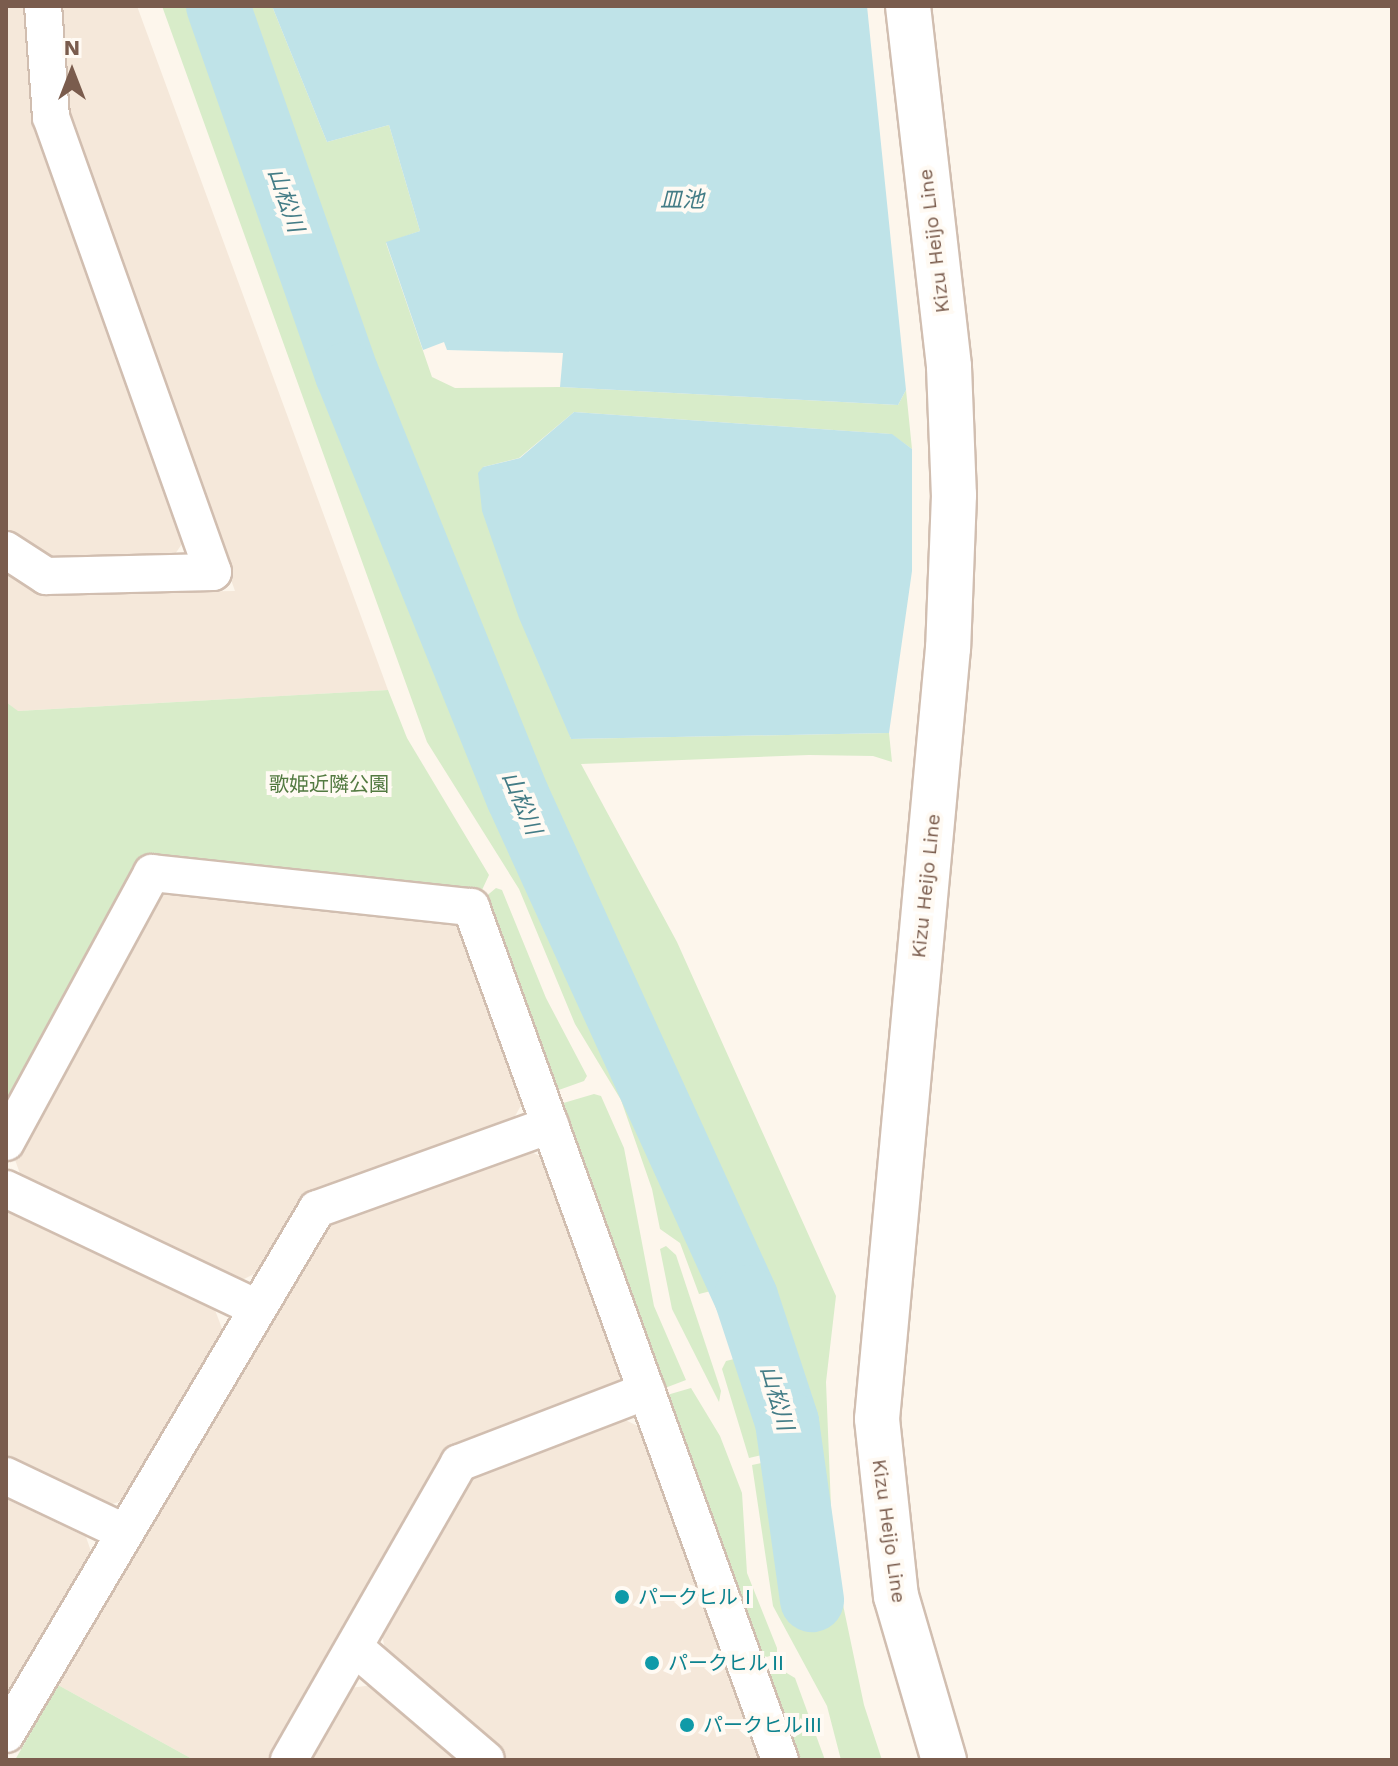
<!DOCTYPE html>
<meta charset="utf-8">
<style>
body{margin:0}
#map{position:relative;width:1398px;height:1766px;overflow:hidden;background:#fdf6ec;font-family:"Work Sans","Noto Sans JP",sans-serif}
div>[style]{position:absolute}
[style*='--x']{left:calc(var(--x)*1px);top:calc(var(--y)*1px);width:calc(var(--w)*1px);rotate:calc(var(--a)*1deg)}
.residential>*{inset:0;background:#f5e8da}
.green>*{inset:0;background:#d8ecc9}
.water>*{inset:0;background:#bfe3e8}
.river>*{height:64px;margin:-32px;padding:0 32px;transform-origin:32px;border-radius:32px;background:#bfe3e8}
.roads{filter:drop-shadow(2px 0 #d1beb0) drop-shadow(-2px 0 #d1beb0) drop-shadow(0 2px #d1beb0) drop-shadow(0 -2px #d1beb0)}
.minor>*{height:36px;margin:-18px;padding:0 18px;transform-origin:18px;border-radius:18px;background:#fff}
.secondary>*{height:44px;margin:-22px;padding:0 22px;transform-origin:22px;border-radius:22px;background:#fff}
.dots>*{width:22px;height:22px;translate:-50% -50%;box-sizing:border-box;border:4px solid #fffaf3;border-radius:50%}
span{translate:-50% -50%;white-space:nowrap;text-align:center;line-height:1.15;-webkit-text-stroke:8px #fffaf3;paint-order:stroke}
.street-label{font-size:20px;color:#7a5c4d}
.park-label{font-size:20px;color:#537a41}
.culture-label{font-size:20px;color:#0d838f}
.left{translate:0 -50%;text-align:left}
.water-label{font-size:22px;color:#437c86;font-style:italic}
.frame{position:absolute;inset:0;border:8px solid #7a5c4d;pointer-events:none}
.north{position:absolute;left:32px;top:32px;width:80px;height:80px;-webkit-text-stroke:6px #fffaf3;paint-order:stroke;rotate:0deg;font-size:22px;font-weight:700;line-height:32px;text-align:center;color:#7a5c4d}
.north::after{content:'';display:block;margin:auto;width:28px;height:36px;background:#7a5c4d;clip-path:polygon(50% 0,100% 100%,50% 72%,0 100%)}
</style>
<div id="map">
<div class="residential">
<i style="clip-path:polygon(6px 6px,24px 6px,33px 122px,184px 541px,173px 557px,46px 556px,6px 530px)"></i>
<i style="clip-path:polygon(58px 6px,137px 6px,388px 690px,17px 711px,6px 702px,6px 568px,48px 594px,235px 591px,67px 118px)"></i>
<i style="clip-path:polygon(173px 890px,448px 919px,462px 931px,524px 1100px,514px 1118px,302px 1196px,256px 1273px,240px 1281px,22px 1179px,15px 1160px,156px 896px)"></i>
<i style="clip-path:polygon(526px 1150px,550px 1160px,624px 1367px,616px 1388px,451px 1450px,270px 1760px,194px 1760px,58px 1685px,320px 1229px,331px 1221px)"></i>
<i style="clip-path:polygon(6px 1211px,215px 1310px,223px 1331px,128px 1499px,106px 1506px,6px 1459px)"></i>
<i style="clip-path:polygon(623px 1419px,644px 1429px,768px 1760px,509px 1760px,385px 1651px,382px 1633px,473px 1475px)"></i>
<i style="clip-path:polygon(6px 1499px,86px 1537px,93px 1557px,6px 1707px)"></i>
<i style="clip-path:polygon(373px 1685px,458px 1760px,309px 1760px,350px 1688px)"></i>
</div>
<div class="green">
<i style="clip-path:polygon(162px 6px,197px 6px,465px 726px,470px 725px,680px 1181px,755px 1373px,775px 1452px,749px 1458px,722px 1369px,726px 1361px,738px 1358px,719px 1289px,699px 1294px,680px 1243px,660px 1229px,652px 1189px,621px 1100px,575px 1024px,519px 889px,427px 742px)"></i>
<i style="clip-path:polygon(236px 6px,272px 6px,327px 142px,389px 125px,420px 231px,386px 243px,432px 377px,455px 388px,560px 387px,898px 405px,906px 390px,912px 449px,891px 434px,574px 412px,519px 458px,483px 467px,571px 739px,889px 733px,892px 762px,873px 756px,809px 755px,581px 764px,677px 942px,836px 1296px,826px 1382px,833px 1557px,864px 1705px,882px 1760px,841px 1760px,827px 1706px,773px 1606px,752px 1465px,775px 1460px,799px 1611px,828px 1605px,800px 1417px,748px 1262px,500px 713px,503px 709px,362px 353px,367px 350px,346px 312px)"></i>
<i style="clip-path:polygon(388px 690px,407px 738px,489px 875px,482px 890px,143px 854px,6px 1107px,6px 702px,18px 711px)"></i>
<i style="clip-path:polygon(496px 888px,502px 890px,546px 998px,587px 1076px,584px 1081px,556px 1091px,484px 898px)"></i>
<i style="clip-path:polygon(594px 1094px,601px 1096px,624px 1148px,654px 1306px,686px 1380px,665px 1388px,560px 1104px)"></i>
<i style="clip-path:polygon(666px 1246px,676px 1255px,721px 1391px,719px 1402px,672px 1309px,660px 1249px)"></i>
<i style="clip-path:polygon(691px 1388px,720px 1436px,742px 1493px,747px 1573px,777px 1648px,777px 1654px,763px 1658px,667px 1395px)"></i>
<i style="clip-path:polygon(780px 1669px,795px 1678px,825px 1760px,801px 1760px,769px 1675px)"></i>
<i style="clip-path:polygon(58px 1685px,194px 1760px,15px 1760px)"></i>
</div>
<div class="water">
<i style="clip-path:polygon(272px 6px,867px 6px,906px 390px,898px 405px,560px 387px,563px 353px,447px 350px,444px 342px,423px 350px,386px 242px,420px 231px,389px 125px,327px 142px)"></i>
<i style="clip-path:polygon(574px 412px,892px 434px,912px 449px,912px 571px,889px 733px,571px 739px,519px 618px,482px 511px,478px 473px,483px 467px,520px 458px)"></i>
</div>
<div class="river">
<i style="--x:218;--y:6;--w:390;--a:70.7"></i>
<i style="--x:347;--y:374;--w:456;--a:68"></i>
<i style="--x:518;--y:797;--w:550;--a:65.49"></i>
<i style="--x:746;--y:1297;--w:132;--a:71.8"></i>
<i style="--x:787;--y:1422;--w:180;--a:82"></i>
</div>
<div class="roads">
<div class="minor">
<i style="--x:6;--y:550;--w:48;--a:33"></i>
<i style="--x:46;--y:576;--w:167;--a:-1.4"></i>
<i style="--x:213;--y:572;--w:483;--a:-109.6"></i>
<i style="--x:51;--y:117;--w:111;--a:-94.1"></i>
<i style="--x:6;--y:1142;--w:306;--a:-61.5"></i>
<i style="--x:152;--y:873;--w:321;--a:6.1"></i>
<i style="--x:471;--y:907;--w:907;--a:70.09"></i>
<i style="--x:6;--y:1189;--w:276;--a:25.4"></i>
<i style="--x:6;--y:1476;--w:131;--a:25.4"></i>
<i style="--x:355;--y:1648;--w:172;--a:40.5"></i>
<i style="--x:6;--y:1734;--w:610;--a:-59.36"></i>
<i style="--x:317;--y:1209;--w:248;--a:-19.8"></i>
<i style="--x:289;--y:1760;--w:342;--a:-60.2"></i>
<i style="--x:459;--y:1463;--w:201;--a:-21"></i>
</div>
<div class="secondary">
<i style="--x:908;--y:6;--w:363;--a:83.5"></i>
<i style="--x:949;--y:367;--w:128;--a:87.8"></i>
<i style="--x:954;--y:495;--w:153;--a:92.2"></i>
<i style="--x:948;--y:648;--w:774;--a:95.26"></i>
<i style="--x:877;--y:1419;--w:178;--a:83.9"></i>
<i style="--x:896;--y:1596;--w:171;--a:73.7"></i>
</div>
</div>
<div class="dots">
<i style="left:622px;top:1597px;background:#0f9aa8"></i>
<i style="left:652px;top:1663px;background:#0f9aa8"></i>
<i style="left:687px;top:1725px;background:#0f9aa8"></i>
</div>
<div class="street-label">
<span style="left:934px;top:241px;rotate:-97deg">Kizu Heijo Line</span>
<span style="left:926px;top:886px;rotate:-84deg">Kizu Heijo Line</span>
<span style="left:889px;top:1531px;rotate:82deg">Kizu Heijo Line</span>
</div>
<div class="park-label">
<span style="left:329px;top:784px">歌姫近隣公園</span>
</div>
<div class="culture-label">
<span class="left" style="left:638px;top:1597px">パークヒルⅠ</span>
<span class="left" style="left:668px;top:1663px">パークヒルⅡ</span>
<span class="left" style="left:703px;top:1725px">パークヒルⅢ</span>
</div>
<div class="water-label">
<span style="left:286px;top:200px;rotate:71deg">山松川</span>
<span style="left:682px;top:200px">皿池</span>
<span style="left:522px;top:803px;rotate:67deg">山松川</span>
<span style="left:777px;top:1398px;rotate:74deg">山松川</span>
</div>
<div class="frame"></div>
<div class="north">N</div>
</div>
